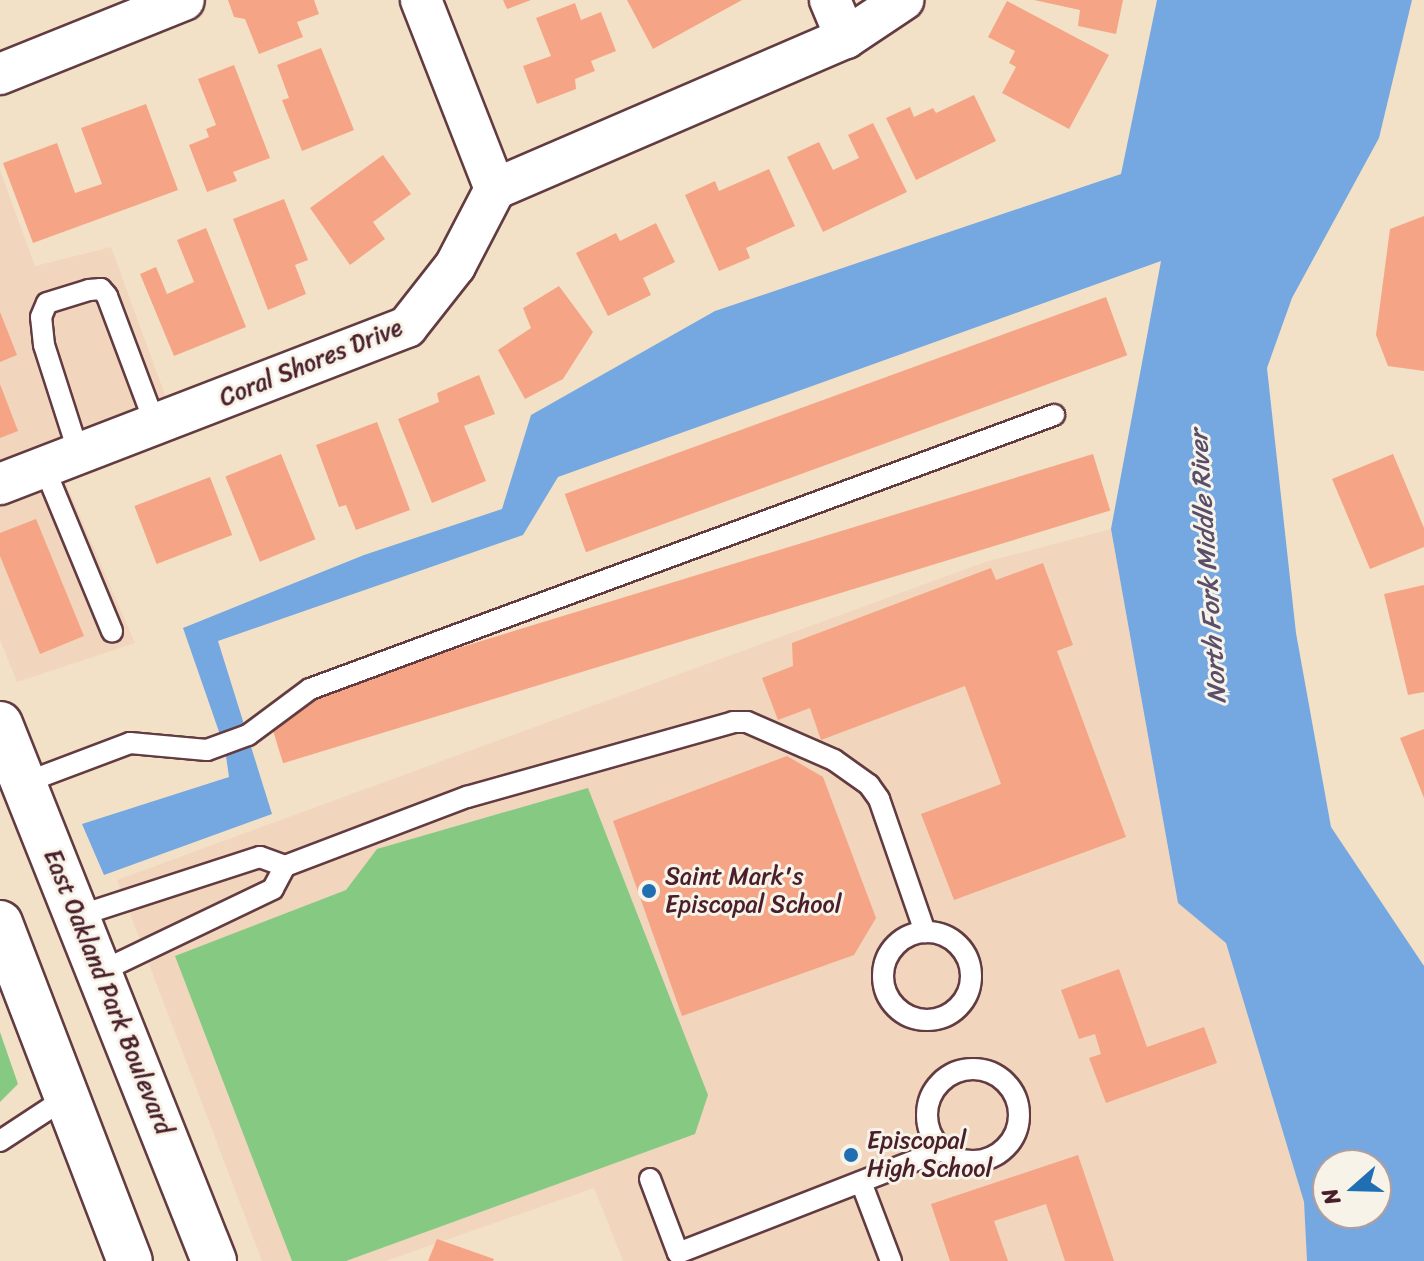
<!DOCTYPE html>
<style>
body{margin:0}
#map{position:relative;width:1424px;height:1261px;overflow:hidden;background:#f3e1c7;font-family:Sriracha,sans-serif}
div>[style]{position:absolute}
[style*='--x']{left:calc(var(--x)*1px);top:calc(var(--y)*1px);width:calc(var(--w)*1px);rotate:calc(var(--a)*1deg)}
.built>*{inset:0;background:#f1d5bd}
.green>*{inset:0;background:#85c983}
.water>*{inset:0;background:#75a8e1}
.building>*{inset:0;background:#f5a585;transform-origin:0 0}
.roads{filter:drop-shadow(2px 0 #633c42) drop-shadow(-2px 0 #633c42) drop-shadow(0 2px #633c42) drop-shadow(0 -2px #633c42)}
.lane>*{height:20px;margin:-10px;padding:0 10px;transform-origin:10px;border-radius:10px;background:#fff}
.lane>.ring{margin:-10px;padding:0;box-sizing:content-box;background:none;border:20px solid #fff;border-radius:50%}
.street>*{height:40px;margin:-20px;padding:0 20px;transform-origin:20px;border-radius:20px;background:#fff}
.primary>*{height:44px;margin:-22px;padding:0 22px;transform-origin:22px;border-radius:22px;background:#fff}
.dots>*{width:22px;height:22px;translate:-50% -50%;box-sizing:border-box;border:4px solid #f7f3e8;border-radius:50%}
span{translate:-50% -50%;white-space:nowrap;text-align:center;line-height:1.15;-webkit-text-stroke:6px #f7f3e8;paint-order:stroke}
.street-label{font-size:24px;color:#4a1f2b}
.poi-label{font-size:24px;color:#4a1f2b}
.left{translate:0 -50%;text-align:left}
.water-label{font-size:26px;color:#594f6b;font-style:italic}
.north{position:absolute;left:1312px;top:1149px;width:80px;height:80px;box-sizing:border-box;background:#f7f3e8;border:2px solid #b29e9c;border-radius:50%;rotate:250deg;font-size:22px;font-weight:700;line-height:32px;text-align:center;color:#4a1f2b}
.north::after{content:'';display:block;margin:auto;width:28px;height:36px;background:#1f6fb2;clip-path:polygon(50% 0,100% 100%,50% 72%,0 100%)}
</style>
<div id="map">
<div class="built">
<i style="clip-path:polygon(0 170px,35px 266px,111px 247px,180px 436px,65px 481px,135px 643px,17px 682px,0 640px)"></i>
<i style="clip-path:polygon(1111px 529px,1178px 903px,1226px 943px,1304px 1202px,1307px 1261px,623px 1261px,594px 1188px,386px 1261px,262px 1261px,117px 880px,985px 562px)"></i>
</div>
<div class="green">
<i style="clip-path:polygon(588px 788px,708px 1095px,695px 1134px,346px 1261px,292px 1261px,175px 956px,346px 890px,377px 849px)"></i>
<i style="clip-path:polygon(0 1032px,18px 1084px,0 1102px)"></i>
</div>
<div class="water">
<i style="clip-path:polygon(evenodd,1157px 0,1412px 0,1379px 138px,1292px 298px,1267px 368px,1296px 633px,1331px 827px,1424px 966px,1424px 1261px,1307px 1261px,1304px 1202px,1226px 943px,1178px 903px,1111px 529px,1161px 261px,558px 477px,523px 535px,218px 641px,272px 814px,104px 875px,82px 824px,229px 777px,225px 749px,183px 628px,364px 555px,502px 509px,531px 415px,715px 311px,1121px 174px,1157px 0,1328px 1165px,1376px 1165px,1376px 1213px,1328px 1213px,1328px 1165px)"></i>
</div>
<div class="building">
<i style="clip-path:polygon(228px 0,314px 0,319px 14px,297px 22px,303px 37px,259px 54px,245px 19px,234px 17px)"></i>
<i style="clip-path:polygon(503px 0,531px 0,507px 9px)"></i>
<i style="clip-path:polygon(627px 0,742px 0,653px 49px)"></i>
<i style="clip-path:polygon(1034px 0,1123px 0,1116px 34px,1078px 26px,1080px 10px)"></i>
<i style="clip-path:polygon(1007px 1px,1109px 55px,1069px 129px,1002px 93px,1016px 67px,1009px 63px,1015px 51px,988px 37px)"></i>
<i style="clip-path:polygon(575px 3px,581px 20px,601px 12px,616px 51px,591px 61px,595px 71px,575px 79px,576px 89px,537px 104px,523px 66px,551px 56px,536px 18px)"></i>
<i style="clip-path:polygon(321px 48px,354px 130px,302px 151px,282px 100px,289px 98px,277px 65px)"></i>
<i style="clip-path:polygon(234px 65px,270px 158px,233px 172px,237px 181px,207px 192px,189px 145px,209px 137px,206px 129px,216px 125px,198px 79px)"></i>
<i style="clip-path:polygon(974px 95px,996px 141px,916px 180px,886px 118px,910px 107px,914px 117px,933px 108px,936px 113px)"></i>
<i style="clip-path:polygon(146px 104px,178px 190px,33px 243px,3px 163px,57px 143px,75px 193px,102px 184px,81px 128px)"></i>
<i style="clip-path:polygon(873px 123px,907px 192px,823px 232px,787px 157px,819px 142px,833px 170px,859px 158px,848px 135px)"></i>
<i style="clip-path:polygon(383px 155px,411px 194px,373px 222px,385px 239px,350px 265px,310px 208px)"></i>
<i style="clip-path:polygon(769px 169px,795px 226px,746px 248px,750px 258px,719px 271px,685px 195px,715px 181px,719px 191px)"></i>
<i style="clip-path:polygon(284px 199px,308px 260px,295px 265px,306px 294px,268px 310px,233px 219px)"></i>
<i style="clip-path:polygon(1424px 216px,1424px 371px,1388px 366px,1376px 335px,1390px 229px)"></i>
<i style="clip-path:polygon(656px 223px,675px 262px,643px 278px,651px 295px,608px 316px,576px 253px,616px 233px,620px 241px)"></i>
<i style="clip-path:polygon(206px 228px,246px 327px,174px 356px,140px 274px,156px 267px,167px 294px,194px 282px,177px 240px)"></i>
<i style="clip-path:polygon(559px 286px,593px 332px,563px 379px,525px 399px,498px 350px,531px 328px,523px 308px)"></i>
<i style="left:1106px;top:297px;width:62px;height:576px;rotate:70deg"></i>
<i style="clip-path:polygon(0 312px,17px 355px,0 362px)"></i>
<i style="clip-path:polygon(479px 375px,495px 414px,464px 426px,486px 481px,432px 503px,398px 419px,439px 402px,437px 393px)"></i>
<i style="clip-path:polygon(0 384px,18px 431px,0 438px)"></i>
<i style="clip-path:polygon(377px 422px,410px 510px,356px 530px,346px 505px,339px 507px,316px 445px)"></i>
<i style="left:281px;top:454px;width:92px;height:60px;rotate:68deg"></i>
<i style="left:1093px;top:454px;width:59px;height:865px;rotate:73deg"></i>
<i style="clip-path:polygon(1393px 454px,1424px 528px,1424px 547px,1370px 569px,1332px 479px)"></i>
<i style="left:210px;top:477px;width:62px;height:81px;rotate:69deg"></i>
<i style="clip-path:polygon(36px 519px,84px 636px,40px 654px,0 556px,0 533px)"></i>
<i style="clip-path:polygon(1043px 563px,1073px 645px,1057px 651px,1126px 837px,954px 900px,921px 814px,1001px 784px,965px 686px,821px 740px,810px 708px,778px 720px,762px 678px,793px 666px,792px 643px,991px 568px,996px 580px)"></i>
<i style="clip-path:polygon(1424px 585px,1424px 692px,1408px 695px,1384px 594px)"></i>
<i style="clip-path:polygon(1424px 729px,1424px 798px,1400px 738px)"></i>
<i style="clip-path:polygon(787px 756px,823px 777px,876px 918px,854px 955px,682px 1016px,613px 821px)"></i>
<i style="clip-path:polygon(1119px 969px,1147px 1047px,1204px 1027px,1217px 1063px,1106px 1103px,1089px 1058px,1101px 1054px,1095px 1034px,1079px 1039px,1061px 990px)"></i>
<i style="clip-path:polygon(1078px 1155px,1114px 1261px,1065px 1261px,1046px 1204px,994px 1221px,1008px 1261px,950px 1261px,931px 1204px)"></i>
<i style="clip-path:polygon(437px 1239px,494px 1259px,493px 1261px,428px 1261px)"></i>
</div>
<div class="roads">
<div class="lane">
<i style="--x:79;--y:454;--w:114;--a:-107.8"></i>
<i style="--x:44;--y:345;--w:28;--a:-96"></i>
<i style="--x:41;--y:317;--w:15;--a:-67"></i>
<i style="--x:47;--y:303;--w:44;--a:-17.2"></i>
<i style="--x:89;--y:290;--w:12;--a:-5"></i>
<i style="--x:101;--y:289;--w:9;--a:49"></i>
<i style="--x:107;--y:296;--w:137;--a:69.4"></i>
<i style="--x:44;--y:467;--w:178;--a:67.5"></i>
<i style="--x:24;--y:783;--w:113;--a:-20.7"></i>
<i style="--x:130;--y:743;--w:77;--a:5.2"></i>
<i style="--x:207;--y:750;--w:44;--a:-20.1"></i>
<i style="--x:248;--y:735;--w:77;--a:-36.6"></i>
<i style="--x:310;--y:689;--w:793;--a:-20.22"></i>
<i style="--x:285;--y:866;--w:195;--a:-20.8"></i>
<i style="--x:467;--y:797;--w:276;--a:-15.7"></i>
<i style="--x:733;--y:722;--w:14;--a:0"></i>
<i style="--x:747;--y:722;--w:95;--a:23.6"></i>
<i style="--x:834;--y:760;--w:43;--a:35.5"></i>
<i style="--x:869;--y:785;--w:17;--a:54"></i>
<i style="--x:879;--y:799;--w:141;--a:70.9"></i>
<i style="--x:78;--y:916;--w:191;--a:-18"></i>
<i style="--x:260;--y:857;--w:27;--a:20"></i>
<i style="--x:285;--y:866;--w:26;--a:118"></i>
<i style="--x:273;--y:889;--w:192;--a:154.4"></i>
<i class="ring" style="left:883px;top:932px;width:68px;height:68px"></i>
<i class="ring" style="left:927px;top:1069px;width:72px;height:72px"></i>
<i style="--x:0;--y:1141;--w:80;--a:-33.3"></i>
<i style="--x:650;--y:1179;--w:79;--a:69.3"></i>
<i style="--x:678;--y:1253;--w:281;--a:-21.3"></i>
<i style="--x:861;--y:1182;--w:85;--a:69.2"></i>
</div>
<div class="street">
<i style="--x:421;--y:0;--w:203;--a:68.6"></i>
<i style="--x:830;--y:0;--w:41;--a:67.2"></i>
<i style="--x:0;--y:74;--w:198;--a:-21.9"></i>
<i style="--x:0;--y:484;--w:436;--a:-21.1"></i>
<i style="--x:407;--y:327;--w:78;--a:-51.8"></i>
<i style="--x:455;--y:266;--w:87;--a:-62.5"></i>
<i style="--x:495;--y:189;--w:382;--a:-23.3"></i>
<i style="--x:846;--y:38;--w:69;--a:-33.7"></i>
</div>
<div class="primary">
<i style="--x:0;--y:724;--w:578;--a:68.27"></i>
<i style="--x:0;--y:923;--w:362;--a:69"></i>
</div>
</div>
<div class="dots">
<i style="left:649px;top:891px;background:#1f6fb2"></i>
<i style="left:851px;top:1155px;background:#1f6fb2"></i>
</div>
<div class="street-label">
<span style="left:311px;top:363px;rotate:-22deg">Coral Shores Drive</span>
<span style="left:108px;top:992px;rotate:68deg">East Oakland Park Boulevard</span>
</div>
<div class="poi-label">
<span class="left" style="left:665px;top:891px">Saint Mark's<br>Episcopal School</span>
<span class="left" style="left:867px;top:1155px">Episcopal<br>High School</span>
</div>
<div class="water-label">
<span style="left:1208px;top:567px;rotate:-94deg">North Fork Middle River</span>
</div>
<div class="north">N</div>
</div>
